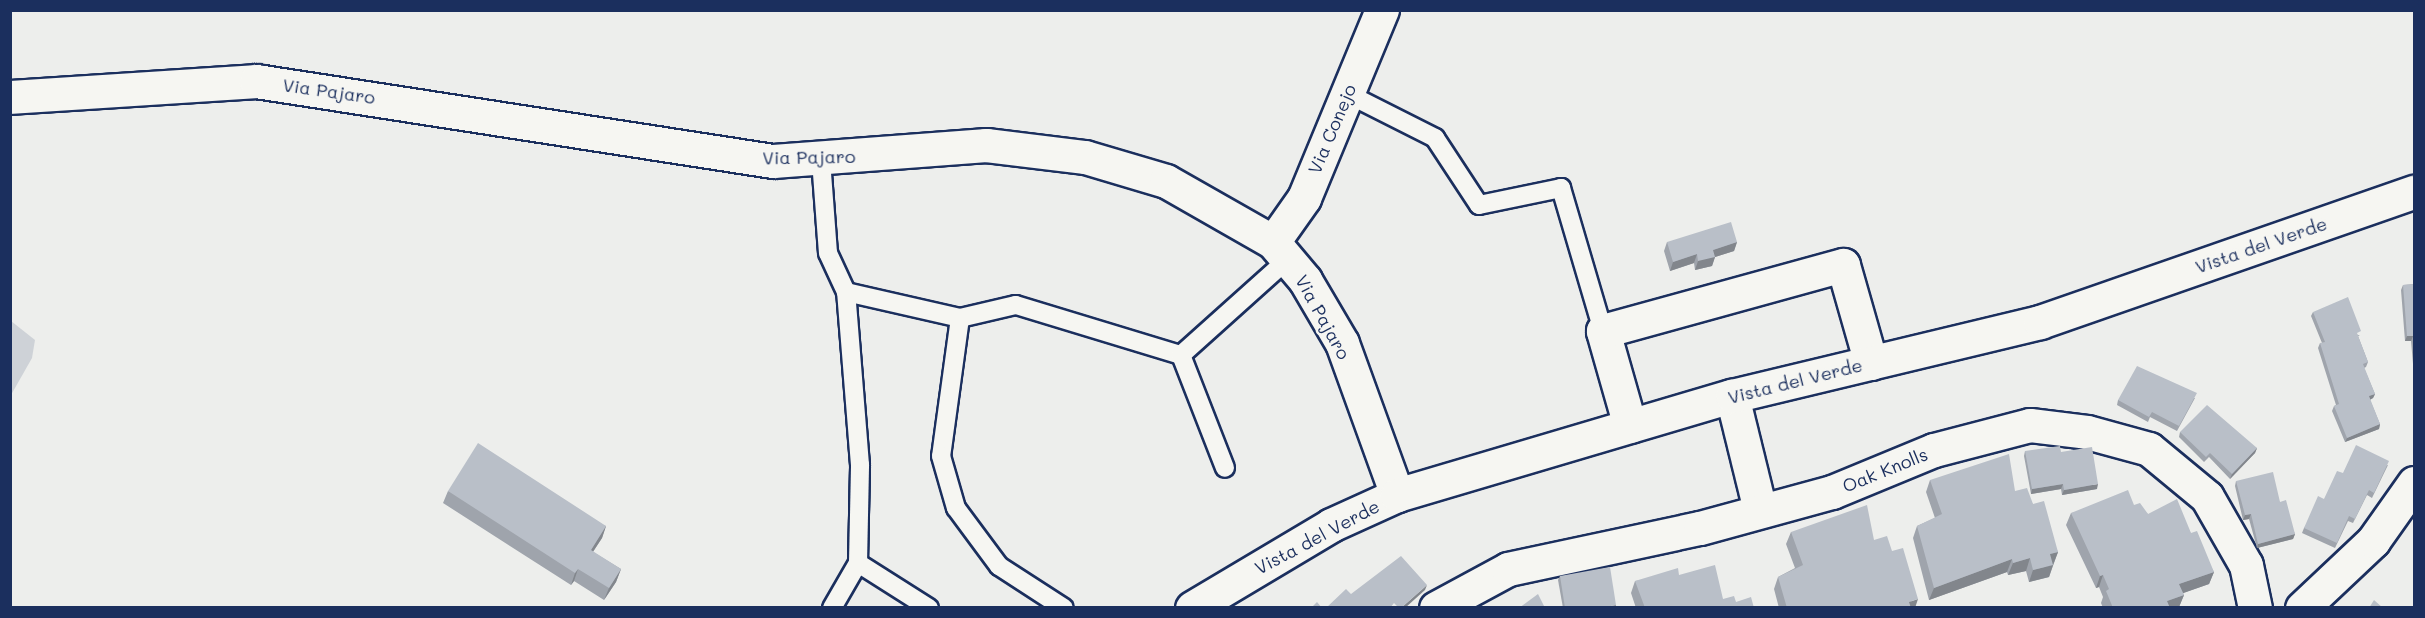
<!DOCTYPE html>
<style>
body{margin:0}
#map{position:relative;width:2425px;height:618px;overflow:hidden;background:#edeeec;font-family:Mali,sans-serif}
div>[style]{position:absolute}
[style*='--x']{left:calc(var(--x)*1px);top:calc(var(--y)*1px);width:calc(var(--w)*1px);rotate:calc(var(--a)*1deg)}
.green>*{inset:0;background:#ced2d7}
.roads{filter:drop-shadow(2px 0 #1b2f5e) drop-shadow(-2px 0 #1b2f5e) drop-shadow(0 2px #1b2f5e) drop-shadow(0 -2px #1b2f5e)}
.service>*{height:18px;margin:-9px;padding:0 9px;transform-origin:9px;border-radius:9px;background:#f6f6f2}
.minor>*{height:33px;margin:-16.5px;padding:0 16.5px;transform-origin:16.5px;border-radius:16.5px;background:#f6f6f2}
.tertiary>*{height:33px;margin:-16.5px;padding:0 16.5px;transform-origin:16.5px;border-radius:16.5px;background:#f6f6f2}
.wall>*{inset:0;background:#9fa4ac}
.shaded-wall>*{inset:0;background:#82868c}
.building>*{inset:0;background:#b9bfc8}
span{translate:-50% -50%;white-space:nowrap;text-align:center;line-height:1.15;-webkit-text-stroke:5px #f6f6f2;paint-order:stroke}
.street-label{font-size:18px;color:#1b2f5e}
.frame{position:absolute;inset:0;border:12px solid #1b2f5e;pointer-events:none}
</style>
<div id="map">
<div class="green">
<i style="clip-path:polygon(11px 321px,35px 340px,32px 358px,11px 395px)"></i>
</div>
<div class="roads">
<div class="service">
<i style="--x:1346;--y:93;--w:100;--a:26.8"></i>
<i style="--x:1435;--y:138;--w:80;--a:56.7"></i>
<i style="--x:1479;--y:205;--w:84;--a:-11.7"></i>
<i style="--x:1561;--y:188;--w:149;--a:73.6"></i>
<i style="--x:821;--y:160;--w:93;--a:85.7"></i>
<i style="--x:828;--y:253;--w:43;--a:65.2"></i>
<i style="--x:846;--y:292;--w:117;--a:12.8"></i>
<i style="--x:960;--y:318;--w:57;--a:-13.1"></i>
<i style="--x:1016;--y:305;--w:172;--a:16.9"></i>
<i style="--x:1181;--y:355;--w:144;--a:-41.9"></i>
<i style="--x:960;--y:318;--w:139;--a:97.8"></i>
<i style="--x:941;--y:456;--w:54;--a:73.9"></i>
<i style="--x:956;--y:508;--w:72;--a:53.4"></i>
<i style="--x:999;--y:566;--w:77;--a:32.9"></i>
<i style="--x:1181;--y:355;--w:121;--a:68.7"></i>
<i style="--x:858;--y:563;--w:84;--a:32.4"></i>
<i style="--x:832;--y:608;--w:52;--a:-60"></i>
<i style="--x:858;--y:563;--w:98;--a:-88.8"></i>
<i style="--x:860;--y:465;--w:174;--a:-94.6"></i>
</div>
<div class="minor">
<i style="--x:10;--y:97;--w:247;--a:-3.7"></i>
<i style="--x:256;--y:81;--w:523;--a:8.8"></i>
<i style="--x:773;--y:161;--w:214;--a:-4.3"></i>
<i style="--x:986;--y:145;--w:100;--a:6.9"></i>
<i style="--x:1085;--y:157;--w:84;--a:16.5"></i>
<i style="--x:1166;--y:181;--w:123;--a:29.7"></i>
<i style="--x:1273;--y:242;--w:50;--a:49.9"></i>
<i style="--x:1305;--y:280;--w:73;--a:59.6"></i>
<i style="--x:1342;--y:343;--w:162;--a:70.1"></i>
<i style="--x:1273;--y:242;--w:54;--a:-54.8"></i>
<i style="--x:1304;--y:198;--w:204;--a:-67.5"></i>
<i style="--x:1732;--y:396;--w:117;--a:76.2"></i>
<i style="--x:1630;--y:426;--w:99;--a:-105.9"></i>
<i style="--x:1603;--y:331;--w:249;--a:-15.4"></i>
<i style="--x:1843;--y:265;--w:102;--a:74.1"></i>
<i style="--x:1436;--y:608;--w:82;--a:-28.4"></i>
<i style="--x:1508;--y:569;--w:196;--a:-12.1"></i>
<i style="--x:1700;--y:528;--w:137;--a:-15.3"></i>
<i style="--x:1832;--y:492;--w:110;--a:-22.4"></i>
<i style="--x:1934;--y:450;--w:99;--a:-14.6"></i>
<i style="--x:2030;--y:425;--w:57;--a:7"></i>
<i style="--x:2087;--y:432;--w:64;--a:15.3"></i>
<i style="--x:2149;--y:449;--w:75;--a:39.6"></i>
<i style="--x:2207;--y:497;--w:78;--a:60.2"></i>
<i style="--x:2246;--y:565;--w:44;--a:78.2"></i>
<i style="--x:2302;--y:608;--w:98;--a:-43.3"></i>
<i style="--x:2373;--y:541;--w:71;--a:-54.7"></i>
</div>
<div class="tertiary">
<i style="--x:1192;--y:608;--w:162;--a:-30.8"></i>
<i style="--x:1331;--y:525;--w:72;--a:-24.4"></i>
<i style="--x:1397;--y:495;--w:349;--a:-16.5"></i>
<i style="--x:1732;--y:396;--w:317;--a:-13.5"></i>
<i style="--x:2040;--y:322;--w:396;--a:-19.2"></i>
</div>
</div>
<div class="wall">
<i style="clip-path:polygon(1667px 242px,1737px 242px,1734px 251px,1715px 257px,1712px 266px,1695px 270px,1694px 263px,1670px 271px,1664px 251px)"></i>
<i style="clip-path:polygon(2415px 284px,2415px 387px,2411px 341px,2405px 341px,2401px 290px,2403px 285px)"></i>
<i style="clip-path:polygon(2313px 312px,2360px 336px,2358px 336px,2368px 362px,2366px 367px,2364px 368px,2375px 394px,2373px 398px,2370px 400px,2380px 424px,2379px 429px,2345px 442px,2332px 411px,2334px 406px,2336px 405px,2318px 348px,2320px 343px,2322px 343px,2311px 316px)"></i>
<i style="clip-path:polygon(2195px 398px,2177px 431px,2150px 417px,2148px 422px,2117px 405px,2118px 400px)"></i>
<i style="clip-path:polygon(2180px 432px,2257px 448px,2255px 453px,2230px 479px,2209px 457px,2204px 462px,2179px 437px)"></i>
<i style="clip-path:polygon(2025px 451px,2061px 452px,2097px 489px,2062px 495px,2061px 489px,2031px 494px,2024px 456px)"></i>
<i style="clip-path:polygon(2388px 465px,2372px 498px,2367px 495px,2353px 523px,2348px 521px,2335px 548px,2302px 533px,2304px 528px,2343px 473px)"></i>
<i style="clip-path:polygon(1930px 480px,2015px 491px,2033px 504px,2058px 552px,2049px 577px,2029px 582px,2026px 571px,2008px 575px,2007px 572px,1929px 600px,1913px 538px,1917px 526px,1935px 518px,1926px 492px)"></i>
<i style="clip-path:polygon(2236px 481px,2280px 502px,2295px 534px,2293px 539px,2257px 548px,2249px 519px,2243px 520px,2235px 486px)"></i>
<i style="clip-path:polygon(448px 491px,606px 526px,602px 538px,593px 552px,621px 569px,616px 582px,604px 600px,574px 581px,571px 585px,443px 503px)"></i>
<i style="clip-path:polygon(2134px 505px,2148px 514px,2191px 533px,2214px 572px,2209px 584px,2183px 593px,2184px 595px,2179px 607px,2103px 608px,2101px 603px,2103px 597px,2099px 587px,2096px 588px,2066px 525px,2071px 513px)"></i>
<i style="clip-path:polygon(1791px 532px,1874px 540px,1915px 608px,1779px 608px,1774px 589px,1778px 577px,1795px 568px,1786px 544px)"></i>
<i style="clip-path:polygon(1679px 575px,1723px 599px,1736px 602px,1754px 608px,1636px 608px,1631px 593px,1635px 581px)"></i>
<i style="clip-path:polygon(1560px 576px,1615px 608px,1563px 608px,1558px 580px)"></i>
</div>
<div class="shaded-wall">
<i style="clip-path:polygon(1737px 242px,1734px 251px,1715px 257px,1712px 266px,1695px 270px,1698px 261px,1713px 250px)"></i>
<i style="clip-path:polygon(1697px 254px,1694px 263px,1670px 271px,1673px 262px)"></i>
<i style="clip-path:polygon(2407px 336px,2413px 336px,2411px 341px,2405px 341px)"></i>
<i style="clip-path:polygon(2375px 394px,2373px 398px,2367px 401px,2369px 396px)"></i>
<i style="clip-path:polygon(2380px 424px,2379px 429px,2345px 442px,2347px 438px)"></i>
<i style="clip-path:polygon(2257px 448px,2255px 453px,2230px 479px,2232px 474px)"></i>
<i style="clip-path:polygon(2063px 484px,2061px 489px,2031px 494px,2032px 489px)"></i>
<i style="clip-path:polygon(2098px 484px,2097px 489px,2062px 495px,2064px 490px)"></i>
<i style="clip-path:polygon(2251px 514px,2249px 519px,2243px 520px,2245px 515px)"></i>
<i style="clip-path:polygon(606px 526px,602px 538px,586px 562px,591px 550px)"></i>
<i style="clip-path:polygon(2295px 534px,2293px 539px,2257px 548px,2258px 544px)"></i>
<i style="clip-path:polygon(2058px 552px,2053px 565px,2046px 567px,2050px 554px)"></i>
<i style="clip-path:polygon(2030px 558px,2026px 571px,2008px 575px,2013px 563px)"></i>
<i style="clip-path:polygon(2012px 559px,2007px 572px,1929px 600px,1934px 588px)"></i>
<i style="clip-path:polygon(2053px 565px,2049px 577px,2029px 582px,2033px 570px)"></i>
<i style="clip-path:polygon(578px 569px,574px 581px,571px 585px,575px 573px)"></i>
<i style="clip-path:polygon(621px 569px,616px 582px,604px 600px,609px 588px)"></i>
<i style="clip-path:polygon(2214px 572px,2209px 584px,2175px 596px,2179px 584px)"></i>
<i style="clip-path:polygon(2103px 575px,2099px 587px,2096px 588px,2100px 576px)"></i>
<i style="clip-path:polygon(1427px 585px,1425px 590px,1405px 608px,1401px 608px)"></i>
<i style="clip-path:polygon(2184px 595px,2179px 607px,2165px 608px,2167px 601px)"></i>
<i style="clip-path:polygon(1918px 599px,1915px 608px,1907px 608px,1909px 602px)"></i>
<i style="clip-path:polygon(1616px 605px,1615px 608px,1599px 608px)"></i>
</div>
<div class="building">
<i style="clip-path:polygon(1731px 222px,1737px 242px,1713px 250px,1715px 257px,1698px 261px,1697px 254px,1673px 262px,1667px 242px)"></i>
<i style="clip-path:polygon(2415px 284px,2415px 356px,2413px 336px,2407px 336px,2403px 285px)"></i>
<i style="clip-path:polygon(2348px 297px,2361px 331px,2357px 333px,2368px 362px,2363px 364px,2375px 394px,2369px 396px,2380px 424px,2347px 438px,2334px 406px,2339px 404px,2320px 343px,2325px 342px,2313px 312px)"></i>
<i style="clip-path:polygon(2137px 366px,2197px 393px,2179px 426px,2152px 412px,2149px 417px,2118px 400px)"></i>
<i style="clip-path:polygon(2207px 405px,2257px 448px,2232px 474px,2210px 453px,2206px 457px,2180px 432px)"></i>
<i style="clip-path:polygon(478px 443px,606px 526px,591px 550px,621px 569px,609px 588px,578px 569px,575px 573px,448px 491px)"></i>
<i style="clip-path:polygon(2356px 445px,2389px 461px,2374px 493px,2369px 490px,2355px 519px,2349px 516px,2337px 543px,2304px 528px,2318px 496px,2324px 499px,2337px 471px,2343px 473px)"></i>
<i style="clip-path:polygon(2060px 446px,2061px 452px,2092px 447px,2098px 484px,2064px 490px,2063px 484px,2032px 489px,2025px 451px)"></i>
<i style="clip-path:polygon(2009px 454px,2015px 491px,2027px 488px,2033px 504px,2044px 501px,2058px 552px,2050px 554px,2053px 565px,2033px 570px,2030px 558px,2013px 563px,2012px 559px,1934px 588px,1917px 526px,1942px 514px,1930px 480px)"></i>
<i style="clip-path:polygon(2273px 472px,2280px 502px,2286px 500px,2295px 534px,2258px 544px,2251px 514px,2245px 515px,2236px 481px)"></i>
<i style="clip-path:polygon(2128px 490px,2134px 505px,2140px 503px,2148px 514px,2177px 499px,2191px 533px,2197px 531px,2214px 572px,2179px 584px,2184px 595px,2167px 601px,2170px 608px,2113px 608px,2106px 591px,2109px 589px,2103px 575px,2100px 576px,2071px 513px)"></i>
<i style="clip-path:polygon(1867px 505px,1874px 540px,1887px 536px,1892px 551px,1903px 548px,1918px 599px,1909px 602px,1911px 608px,1889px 608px,1889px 606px,1885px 608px,1787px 608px,1778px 577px,1803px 565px,1791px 532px)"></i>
<i style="clip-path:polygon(1401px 556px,1427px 585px,1401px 608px,1399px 608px,1394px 603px,1390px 608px,1326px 608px,1346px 589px,1351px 594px)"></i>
<i style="clip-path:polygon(1715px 565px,1723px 599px,1734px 596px,1736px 602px,1751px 597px,1754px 608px,1645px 608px,1635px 581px,1678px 568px,1679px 575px)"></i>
<i style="clip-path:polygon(1610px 567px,1616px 605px,1599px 608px,1565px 608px,1560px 576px)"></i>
<i style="clip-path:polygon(1538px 594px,1545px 608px,1519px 608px)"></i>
<i style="clip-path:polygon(2374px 600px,2383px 608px,2369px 608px)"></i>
<i style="clip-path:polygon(1317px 602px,1322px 608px,1311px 608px)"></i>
</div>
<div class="street-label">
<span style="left:329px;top:91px;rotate:8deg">Via Pajaro</span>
<span style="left:1332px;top:129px;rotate:-67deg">Via Conejo</span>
<span style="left:809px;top:157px;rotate:-1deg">Via Pajaro</span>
<span style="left:2261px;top:245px;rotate:-19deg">Vista del Verde</span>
<span style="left:1323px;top:317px;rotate:61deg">Via Pajaro</span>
<span style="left:1795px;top:381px;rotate:-14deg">Vista del Verde</span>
<span style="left:1885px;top:470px;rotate:-22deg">Oak Knolls</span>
<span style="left:1317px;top:537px;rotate:-28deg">Vista del Verde</span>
</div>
<div class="frame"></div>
</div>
